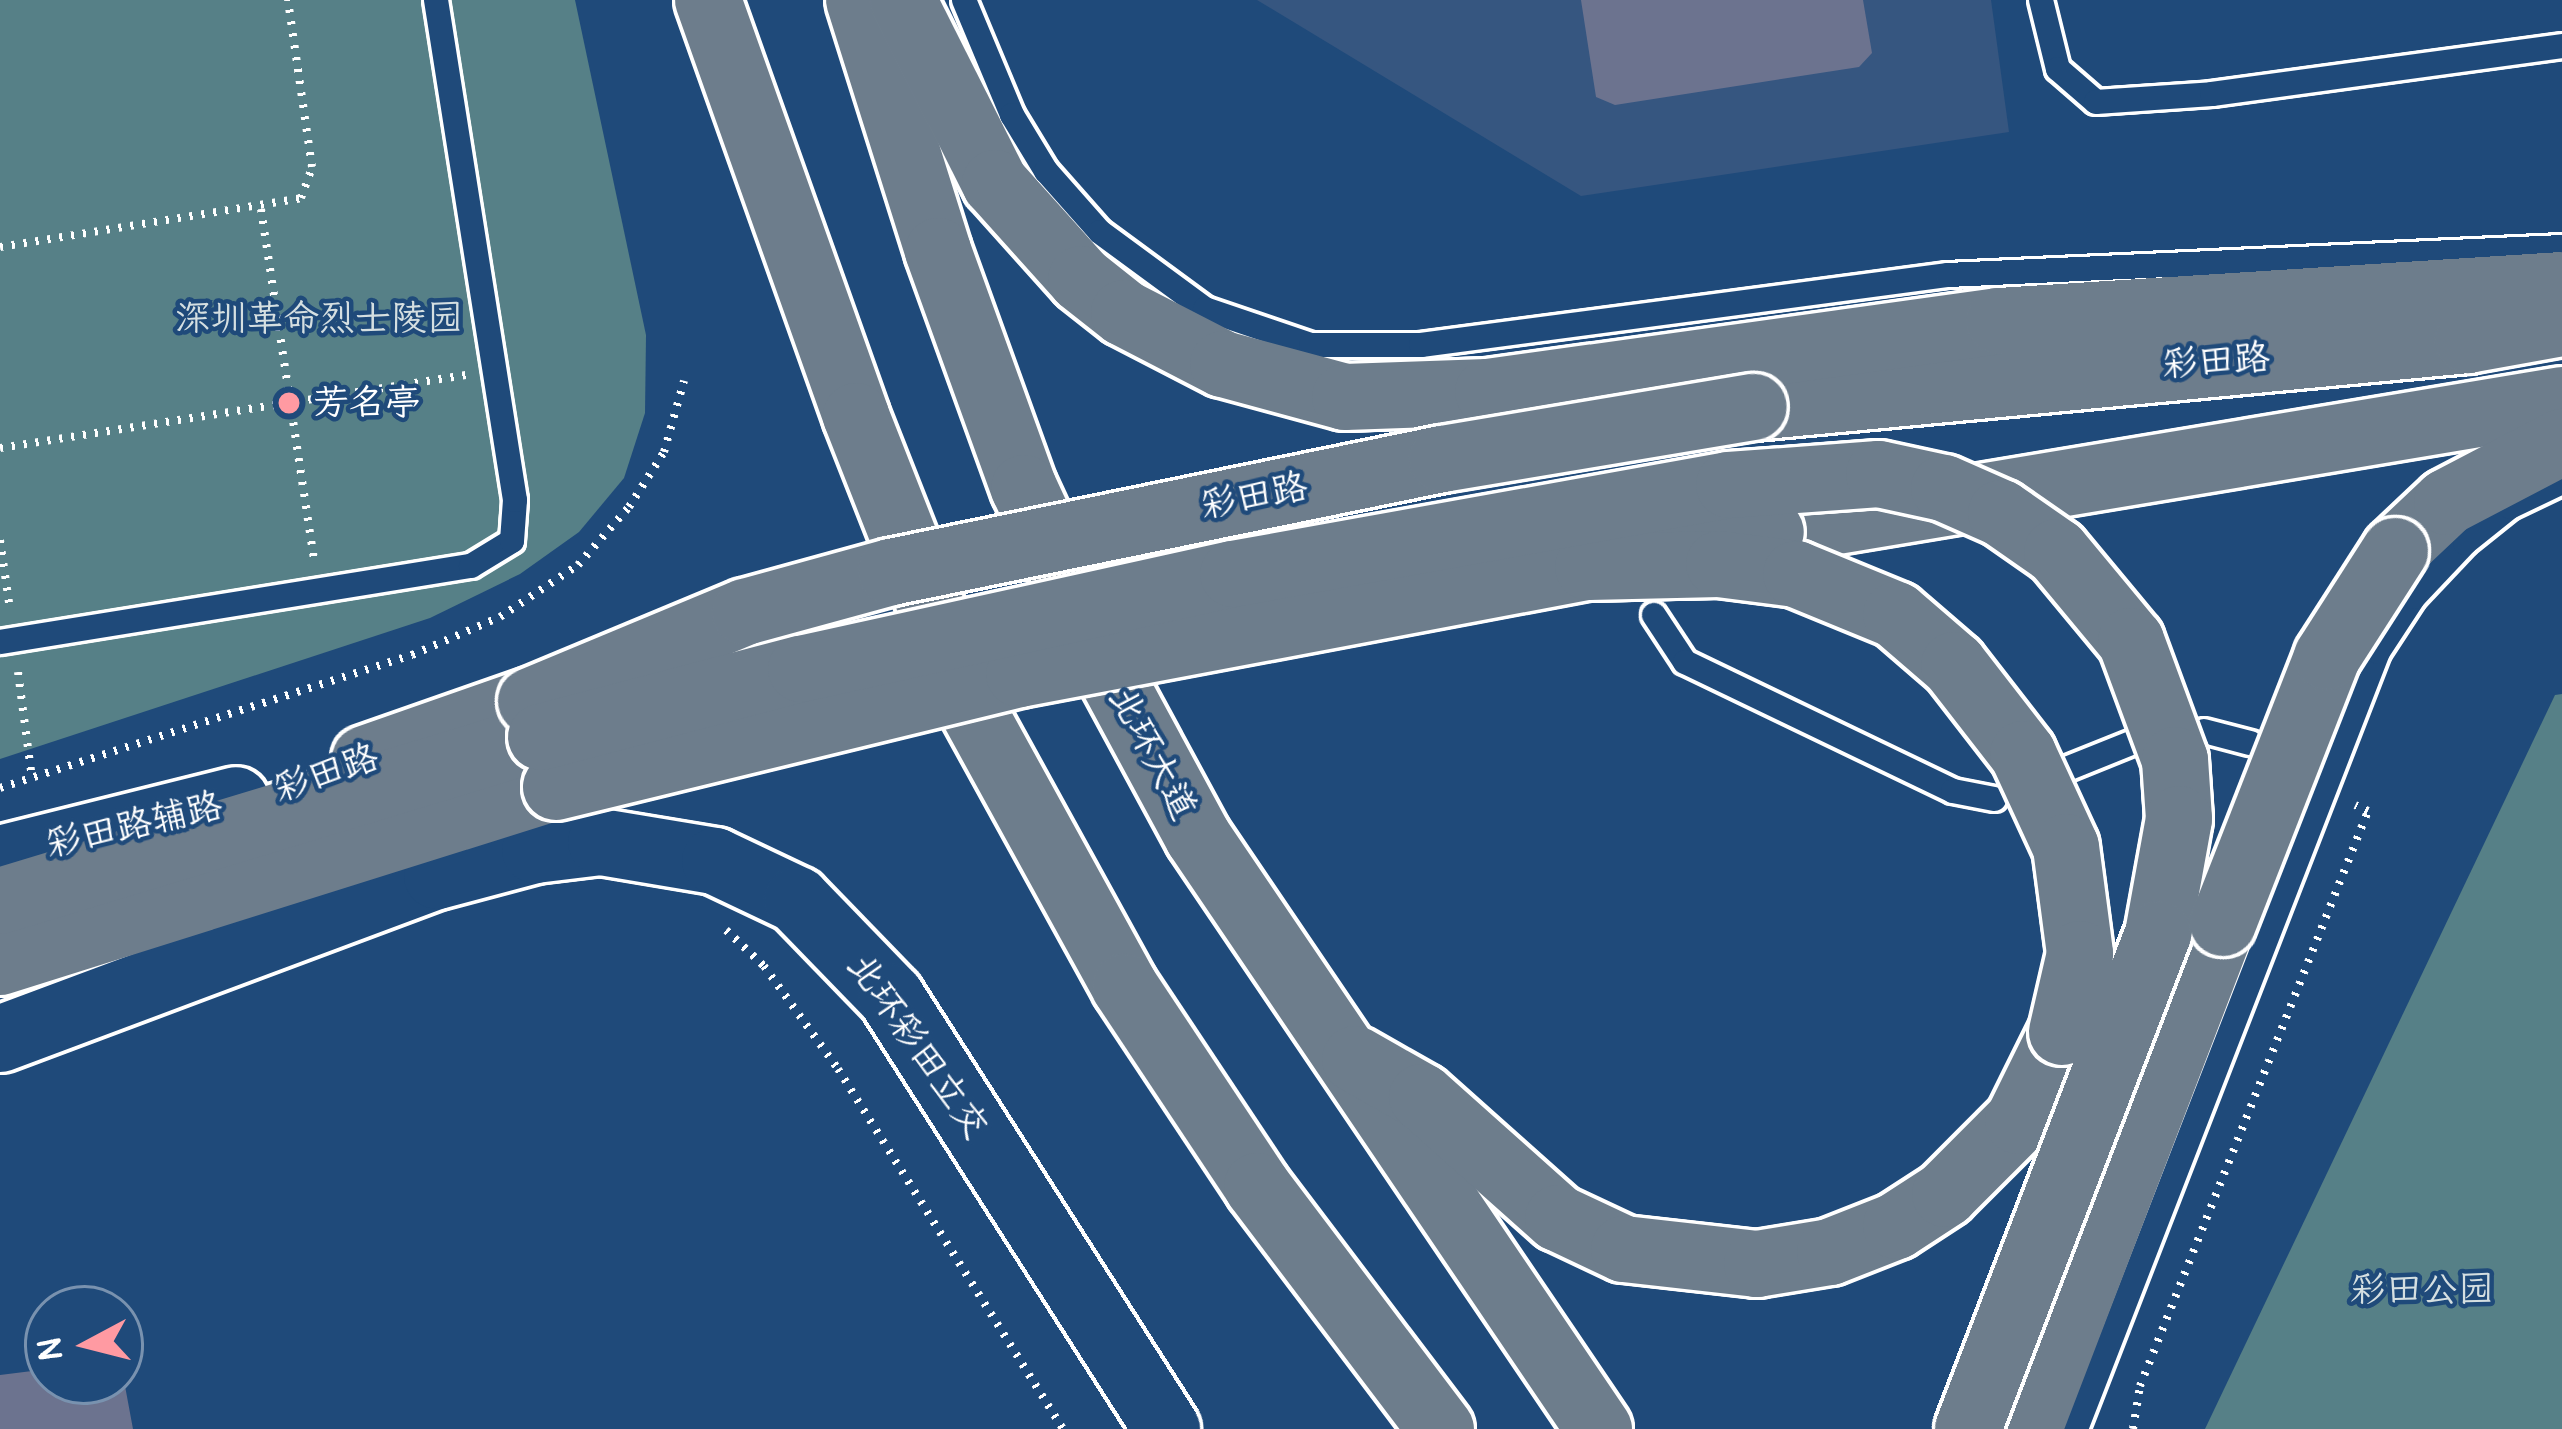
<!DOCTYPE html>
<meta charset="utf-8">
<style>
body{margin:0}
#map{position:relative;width:2562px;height:1429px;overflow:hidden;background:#1f4a7a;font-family:Pangolin,"LXGW WenKai TC",sans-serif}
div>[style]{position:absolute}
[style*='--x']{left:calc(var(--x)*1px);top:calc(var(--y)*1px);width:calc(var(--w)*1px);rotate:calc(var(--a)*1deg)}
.built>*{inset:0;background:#365680}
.green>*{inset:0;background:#568087}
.building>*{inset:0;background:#6c738f}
.path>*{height:8px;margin-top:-4px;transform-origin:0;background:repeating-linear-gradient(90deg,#fff 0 3px,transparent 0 12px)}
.roads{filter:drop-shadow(3px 0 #fff) drop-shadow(-3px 0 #fff) drop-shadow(0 3px #fff) drop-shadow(0 -3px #fff)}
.service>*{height:24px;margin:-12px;padding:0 12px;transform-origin:12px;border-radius:12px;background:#1f4a7a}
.secondary>*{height:66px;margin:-33px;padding:0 33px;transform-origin:33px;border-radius:33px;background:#1f4a7a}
.primary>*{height:66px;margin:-33px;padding:0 33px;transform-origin:33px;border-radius:33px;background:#6d7d8c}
.trunk>*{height:66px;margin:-33px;padding:0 33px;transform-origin:33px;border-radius:33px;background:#6d7d8c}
.bridges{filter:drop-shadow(3px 0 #fff) drop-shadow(-3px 0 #fff) drop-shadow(0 3px #fff) drop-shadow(0 -3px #fff)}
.primary-bridge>*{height:66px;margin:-33px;padding:0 33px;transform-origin:33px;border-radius:33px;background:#6d7d8c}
.trunk-bridge>*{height:66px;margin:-33px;padding:0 33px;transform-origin:33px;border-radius:33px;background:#6d7d8c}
.dots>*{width:33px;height:33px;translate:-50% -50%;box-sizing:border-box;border:6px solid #1f4a7a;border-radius:50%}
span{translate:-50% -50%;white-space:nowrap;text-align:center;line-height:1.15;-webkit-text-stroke:9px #1f4a7a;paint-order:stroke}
.park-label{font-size:36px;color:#d5dfe1}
.street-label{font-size:36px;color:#fff}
.poi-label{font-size:36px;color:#fff}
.left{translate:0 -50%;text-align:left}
.north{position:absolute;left:24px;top:1285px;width:120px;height:120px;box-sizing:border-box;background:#1f4a7a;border:3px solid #7992af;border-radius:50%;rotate:263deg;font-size:33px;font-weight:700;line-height:48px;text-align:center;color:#fff}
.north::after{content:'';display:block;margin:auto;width:42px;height:54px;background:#ff9aa2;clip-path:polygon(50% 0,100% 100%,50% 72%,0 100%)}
</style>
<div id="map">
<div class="built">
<i style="clip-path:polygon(1257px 0,1991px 0,2009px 132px,1581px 196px)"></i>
</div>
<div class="green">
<i style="clip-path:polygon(0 0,575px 0,646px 335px,645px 413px,624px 478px,579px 532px,520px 574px,430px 618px,0 759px)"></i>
<i style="clip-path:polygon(2562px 694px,2562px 1429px,2205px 1429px,2555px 695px)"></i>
</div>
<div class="building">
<i style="clip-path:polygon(1581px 0,1863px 0,1872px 53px,1859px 67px,1615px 105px,1596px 97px)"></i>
<i style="clip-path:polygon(120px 1359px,133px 1429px,0 1429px,0 1375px,48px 1369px,48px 1381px,120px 1381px)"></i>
</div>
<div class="path">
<i style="--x:261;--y:209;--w:356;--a:81.4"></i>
<i style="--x:0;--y:247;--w:305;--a:-9.2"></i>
<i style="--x:301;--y:198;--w:33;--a:-70"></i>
<i style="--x:312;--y:167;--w:169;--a:-98.2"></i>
<i style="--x:0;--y:448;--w:473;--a:-8.9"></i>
<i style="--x:0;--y:540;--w:70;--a:81.8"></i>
<i style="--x:18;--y:672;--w:107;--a:82.5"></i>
<i style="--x:0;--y:788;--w:433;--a:-17.9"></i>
<i style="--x:412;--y:655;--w:96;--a:-23.4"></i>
<i style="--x:500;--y:617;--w:94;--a:-33.7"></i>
<i style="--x:578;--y:565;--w:77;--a:-48.7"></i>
<i style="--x:629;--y:507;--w:65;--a:-57.5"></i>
<i style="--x:664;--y:452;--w:74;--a:-74.3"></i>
<i style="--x:726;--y:930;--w:52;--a:43.5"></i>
<i style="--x:764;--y:966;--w:127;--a:54.3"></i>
<i style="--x:838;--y:1069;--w:425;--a:58"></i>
<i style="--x:2133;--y:1429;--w:44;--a:-80.8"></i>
<i style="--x:2140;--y:1386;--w:619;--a:-68.37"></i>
<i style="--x:2368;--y:811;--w:14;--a:-155"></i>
</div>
<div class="roads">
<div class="service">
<i style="--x:964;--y:0;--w:125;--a:67.3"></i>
<i style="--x:1012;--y:115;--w:66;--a:58.7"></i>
<i style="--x:1046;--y:171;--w:81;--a:48.5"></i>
<i style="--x:1100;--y:232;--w:130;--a:36.3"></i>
<i style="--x:1205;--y:309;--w:112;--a:18.8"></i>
<i style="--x:1311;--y:345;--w:110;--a:0"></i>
<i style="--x:1421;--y:345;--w:532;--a:-7.57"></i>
<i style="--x:1948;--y:275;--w:615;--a:-2.61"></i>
<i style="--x:2041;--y:0;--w:71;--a:76.2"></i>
<i style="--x:2058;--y:69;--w:50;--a:41"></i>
<i style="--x:2096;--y:102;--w:116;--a:-3.9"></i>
<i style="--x:2212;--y:94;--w:353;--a:-7.8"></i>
<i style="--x:1654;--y:615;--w:56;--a:56.6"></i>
<i style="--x:1685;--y:662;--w:297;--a:25.7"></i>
<i style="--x:1953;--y:791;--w:42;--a:11"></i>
<i style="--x:0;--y:642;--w:477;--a:-9.2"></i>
<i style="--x:471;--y:566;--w:48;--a:-31.4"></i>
<i style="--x:512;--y:541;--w:41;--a:-85.8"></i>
<i style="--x:515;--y:500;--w:506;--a:-98.98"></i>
<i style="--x:2204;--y:731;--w:48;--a:14.6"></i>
<i style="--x:2064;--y:770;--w:72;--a:-21.9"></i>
<i style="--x:2076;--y:1429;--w:834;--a:-68.76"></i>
<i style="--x:2378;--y:652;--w:66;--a:-56.8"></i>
<i style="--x:2414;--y:597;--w:74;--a:-46.6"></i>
<i style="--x:2465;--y:543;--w:58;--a:-38.7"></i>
<i style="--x:2510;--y:507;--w:58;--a:-25.7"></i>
</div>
<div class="secondary">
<i style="--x:0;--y:859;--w:243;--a:-14"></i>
<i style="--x:0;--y:1039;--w:466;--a:-20.5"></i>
<i style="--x:437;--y:876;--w:101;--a:-14.9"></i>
<i style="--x:535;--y:850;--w:66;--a:-6.9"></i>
<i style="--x:601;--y:842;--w:116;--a:9.5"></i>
<i style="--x:715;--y:861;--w:91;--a:25.4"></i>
<i style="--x:797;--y:900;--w:135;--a:45.9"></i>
<i style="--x:891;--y:997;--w:513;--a:57.43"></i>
</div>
<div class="primary">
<i style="--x:1754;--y:407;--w:717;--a:-5.36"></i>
<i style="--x:2468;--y:340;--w:96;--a:-10.3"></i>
<i style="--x:1771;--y:532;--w:802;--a:-9.47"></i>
<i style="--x:365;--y:759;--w:176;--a:-19.3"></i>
<i style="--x:0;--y:962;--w:583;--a:-17.47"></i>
</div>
<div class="trunk">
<i style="--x:708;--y:0;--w:442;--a:70.4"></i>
<i style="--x:856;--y:416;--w:311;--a:68.5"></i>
<i style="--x:970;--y:705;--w:322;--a:61.2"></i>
<i style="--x:1125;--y:987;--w:239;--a:56.4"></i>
<i style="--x:1257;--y:1186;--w:305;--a:52.9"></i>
<i style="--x:859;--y:0;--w:263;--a:72.5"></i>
<i style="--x:938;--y:251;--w:252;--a:70.1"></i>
<i style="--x:1024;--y:488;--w:207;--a:65.2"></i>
<i style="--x:1111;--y:676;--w:183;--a:61.6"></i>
<i style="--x:1198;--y:837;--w:715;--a:55.89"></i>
<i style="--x:903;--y:0;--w:205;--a:63.3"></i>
<i style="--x:995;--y:183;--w:129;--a:48.1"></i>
<i style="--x:1081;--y:279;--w:55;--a:38.3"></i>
<i style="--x:1124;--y:313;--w:111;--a:27.3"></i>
<i style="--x:1223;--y:364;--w:126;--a:15.1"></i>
<i style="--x:1345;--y:397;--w:143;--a:-2"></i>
<i style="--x:1488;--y:392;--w:516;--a:-7.91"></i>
<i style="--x:1999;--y:321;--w:564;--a:-3.66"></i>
<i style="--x:2395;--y:551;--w:71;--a:-43.3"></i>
<i style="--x:2447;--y:502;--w:130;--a:-27.6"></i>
<i style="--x:0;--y:901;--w:565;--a:-16.86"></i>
<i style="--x:1355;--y:1059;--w:77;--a:29.6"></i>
<i style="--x:1422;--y:1097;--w:182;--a:41.7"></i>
<i style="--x:1558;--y:1218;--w:73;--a:25.2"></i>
<i style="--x:1624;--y:1249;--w:134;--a:6.4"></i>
<i style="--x:1757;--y:1264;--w:74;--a:-9.3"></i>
<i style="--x:1830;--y:1252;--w:71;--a:-21.5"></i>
<i style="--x:1896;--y:1226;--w:59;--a:-33.1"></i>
<i style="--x:1945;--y:1194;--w:103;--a:-45"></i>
<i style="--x:2018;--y:1121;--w:99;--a:-63.7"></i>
<i style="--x:2029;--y:1429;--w:542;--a:-69.02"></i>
</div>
</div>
<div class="bridges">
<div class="primary-bridge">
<i style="--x:531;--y:701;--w:232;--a:-22.6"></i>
<i style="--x:745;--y:612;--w:151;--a:-15.3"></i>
<i style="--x:891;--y:572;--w:562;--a:-11.59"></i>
<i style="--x:1442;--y:459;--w:316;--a:-9.5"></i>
<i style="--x:556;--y:787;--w:477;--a:-13.7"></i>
<i style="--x:1019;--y:674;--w:765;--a:-10.69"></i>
</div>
<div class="trunk-bridge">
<i style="--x:1588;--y:567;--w:131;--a:-1.3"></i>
<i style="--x:1719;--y:564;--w:78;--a:7.4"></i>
<i style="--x:1796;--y:574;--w:108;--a:22.3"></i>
<i style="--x:1896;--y:615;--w:77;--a:40.8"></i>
<i style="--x:1954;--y:665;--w:113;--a:52.2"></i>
<i style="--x:2023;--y:754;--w:102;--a:65.2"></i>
<i style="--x:2066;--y:847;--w:108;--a:82.5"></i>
<i style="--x:2080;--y:954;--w:80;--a:103"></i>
<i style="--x:541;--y:737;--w:269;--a:-14.7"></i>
<i style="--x:801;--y:669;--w:442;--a:-12.4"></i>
<i style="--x:1233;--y:574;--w:504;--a:-10.17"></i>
<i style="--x:1729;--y:485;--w:150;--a:-4.2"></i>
<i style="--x:1879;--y:474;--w:66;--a:12.2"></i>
<i style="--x:1944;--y:488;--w:62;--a:23.7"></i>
<i style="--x:2001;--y:513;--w:68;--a:34.9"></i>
<i style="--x:2057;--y:552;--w:116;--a:50.3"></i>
<i style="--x:2131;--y:641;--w:127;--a:69.7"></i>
<i style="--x:2175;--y:760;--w:59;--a:86.1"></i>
<i style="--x:2179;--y:819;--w:117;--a:100.3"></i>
<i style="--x:2158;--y:934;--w:530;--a:111"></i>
<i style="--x:2223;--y:923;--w:286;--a:-68.6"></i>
<i style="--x:2327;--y:657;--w:126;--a:-57.3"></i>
</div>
</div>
<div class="dots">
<i style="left:289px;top:403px;background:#ff9aa2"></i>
</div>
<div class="park-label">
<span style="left:319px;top:319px">深圳革命烈士陵园</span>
<span style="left:2422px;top:1290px">彩田公园</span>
</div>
<div class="street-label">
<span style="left:2216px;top:361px;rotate:-4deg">彩田路</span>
<span style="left:1254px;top:496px;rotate:-11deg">彩田路</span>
<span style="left:1153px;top:753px;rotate:62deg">北环大道</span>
<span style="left:326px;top:773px;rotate:-19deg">彩田路</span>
<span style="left:134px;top:825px;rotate:-13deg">彩田路辅路</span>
<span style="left:918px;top:1046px;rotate:55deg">北环彩田立交</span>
</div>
<div class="poi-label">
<span class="left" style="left:313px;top:403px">芳名亭</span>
</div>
<div class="north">N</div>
</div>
